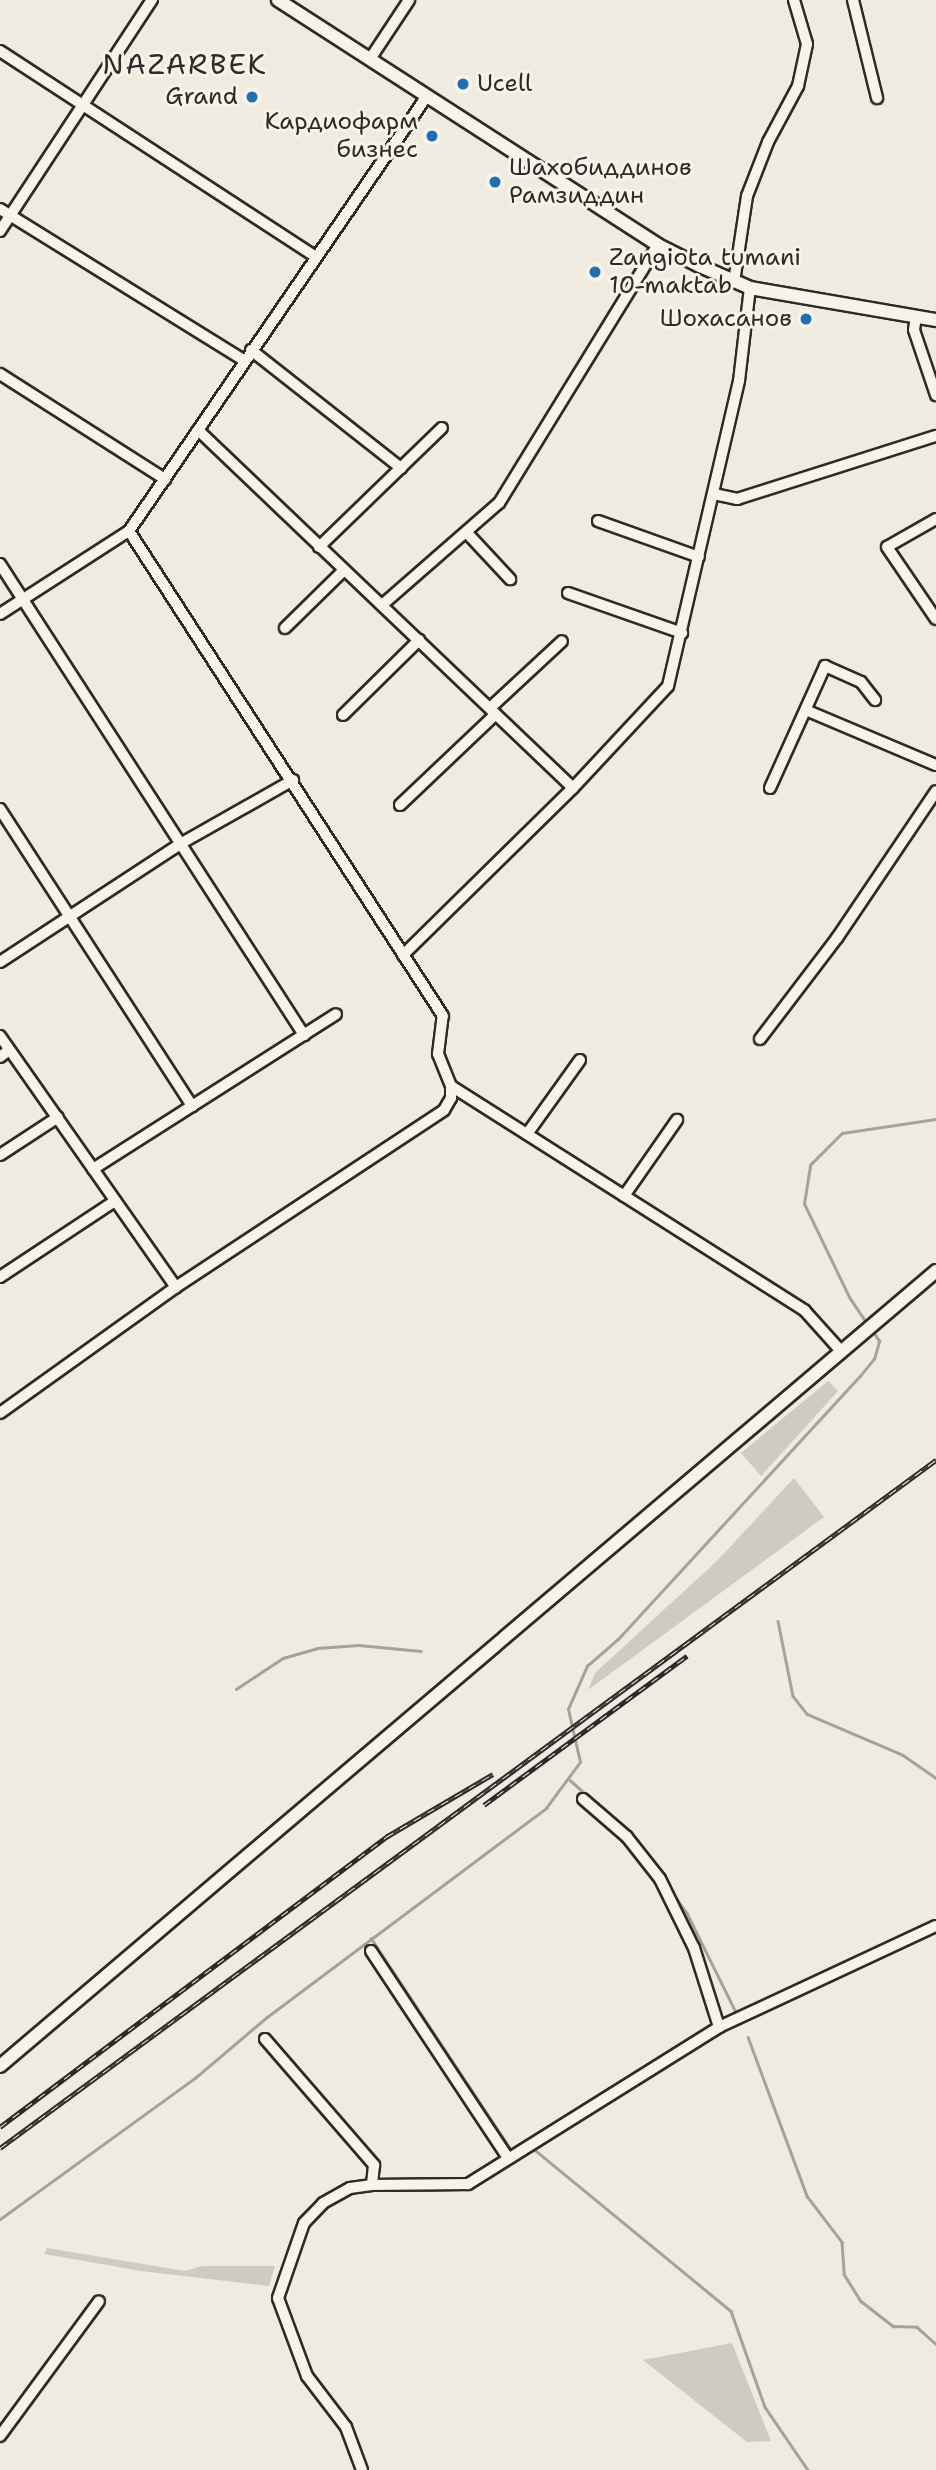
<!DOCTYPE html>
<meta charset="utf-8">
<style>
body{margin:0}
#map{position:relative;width:936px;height:2470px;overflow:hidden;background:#efebe0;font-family:"Shantell Sans",sans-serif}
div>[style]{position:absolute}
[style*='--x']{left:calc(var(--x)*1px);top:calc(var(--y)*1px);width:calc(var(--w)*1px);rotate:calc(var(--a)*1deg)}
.green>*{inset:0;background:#cfcbc2}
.stream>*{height:2.5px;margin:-1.25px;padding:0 1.25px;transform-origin:1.25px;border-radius:1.25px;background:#a4a29a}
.roads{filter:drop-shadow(2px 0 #2b2b2b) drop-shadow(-2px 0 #2b2b2b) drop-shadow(0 2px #2b2b2b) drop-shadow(0 -2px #2b2b2b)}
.minor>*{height:10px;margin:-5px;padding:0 5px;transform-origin:5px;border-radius:5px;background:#f7f3e8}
.major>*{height:12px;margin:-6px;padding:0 6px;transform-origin:6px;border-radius:6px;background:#f7f3e8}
.rail>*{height:5px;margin-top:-2.5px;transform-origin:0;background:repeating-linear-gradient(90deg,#f7f3e8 0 8px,#2b2b2b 0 16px);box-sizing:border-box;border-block:2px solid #2b2b2b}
.dots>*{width:19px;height:19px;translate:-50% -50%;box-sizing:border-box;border:4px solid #f7f3e8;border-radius:50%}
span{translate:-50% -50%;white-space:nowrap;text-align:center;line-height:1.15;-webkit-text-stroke:6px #f7f3e8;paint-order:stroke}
.poi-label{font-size:24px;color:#2b2b2b}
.left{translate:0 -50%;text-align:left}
.right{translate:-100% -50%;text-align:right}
.quarter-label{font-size:28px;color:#2b2b2b;letter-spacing:2px}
</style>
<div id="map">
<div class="green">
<i style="clip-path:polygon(828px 1381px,838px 1391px,761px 1476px,741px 1453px)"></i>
<i style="clip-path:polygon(794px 1478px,824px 1517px,588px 1690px,595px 1673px,718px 1560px)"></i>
<i style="clip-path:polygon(47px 2248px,185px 2271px,202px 2266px,275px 2266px,269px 2286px,141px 2271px,44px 2254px)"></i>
<i style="clip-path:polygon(732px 2343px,771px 2441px,747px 2442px,643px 2360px)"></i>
</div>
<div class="stream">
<i style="--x:867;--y:1324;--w:32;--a:-124"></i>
<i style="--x:849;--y:1297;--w:103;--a:-115.8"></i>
<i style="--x:804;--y:1204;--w:39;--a:-81"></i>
<i style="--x:810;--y:1165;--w:45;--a:-45"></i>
<i style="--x:842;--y:1133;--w:95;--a:-8.5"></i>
<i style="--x:778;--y:1621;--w:76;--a:78.7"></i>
<i style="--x:793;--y:1696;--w:23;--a:52"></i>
<i style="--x:807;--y:1714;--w:104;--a:23.1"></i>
<i style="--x:903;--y:1755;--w:40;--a:34.9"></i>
<i style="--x:236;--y:1689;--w:56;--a:-33.4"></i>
<i style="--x:283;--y:1658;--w:35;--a:-16"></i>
<i style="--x:317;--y:1648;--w:42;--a:-4.1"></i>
<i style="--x:359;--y:1645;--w:62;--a:5.5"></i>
<i style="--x:570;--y:1780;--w:81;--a:42"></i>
<i style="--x:671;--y:1891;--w:27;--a:54"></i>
<i style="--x:687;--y:1913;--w:113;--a:63.7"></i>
<i style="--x:371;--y:1938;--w:255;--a:56.5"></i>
<i style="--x:748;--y:2037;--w:170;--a:69.6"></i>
<i style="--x:807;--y:2196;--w:58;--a:52.7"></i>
<i style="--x:842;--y:2242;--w:32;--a:86"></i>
<i style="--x:844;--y:2274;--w:32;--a:58"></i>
<i style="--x:861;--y:2301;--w:41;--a:38"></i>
<i style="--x:893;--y:2326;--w:24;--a:2"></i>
<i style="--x:917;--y:2327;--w:25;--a:42"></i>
<i style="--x:535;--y:2150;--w:254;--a:39.4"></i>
<i style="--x:731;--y:2311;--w:102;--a:70.5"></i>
<i style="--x:765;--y:2407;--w:76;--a:55.7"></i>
<i style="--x:0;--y:2219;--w:241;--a:-35.9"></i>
<i style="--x:195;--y:2078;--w:94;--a:-40.3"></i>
<i style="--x:267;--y:2017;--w:349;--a:-36.8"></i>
<i style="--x:546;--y:1808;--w:57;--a:-53.5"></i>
<i style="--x:580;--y:1762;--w:54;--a:-102.8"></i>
<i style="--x:568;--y:1709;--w:47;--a:-66.2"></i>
<i style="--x:587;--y:1666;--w:41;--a:-41.1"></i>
<i style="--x:618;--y:1639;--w:357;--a:-47.4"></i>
<i style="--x:860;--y:1376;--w:22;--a:-51"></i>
<i style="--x:874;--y:1359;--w:19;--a:-74"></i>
<i style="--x:879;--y:1341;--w:11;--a:-124"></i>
</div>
<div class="roads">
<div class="minor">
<i style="--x:853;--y:0;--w:101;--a:76.2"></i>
<i style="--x:0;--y:51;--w:377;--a:33.1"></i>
<i style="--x:370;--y:59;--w:71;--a:-56.5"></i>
<i style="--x:0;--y:209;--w:287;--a:31.8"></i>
<i style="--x:0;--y:231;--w:277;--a:-56.7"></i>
<i style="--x:734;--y:282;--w:87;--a:-81.4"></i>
<i style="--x:747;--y:196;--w:58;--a:-68.7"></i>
<i style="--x:768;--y:142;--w:64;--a:-61.8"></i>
<i style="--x:798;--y:86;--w:43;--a:-77.9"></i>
<i style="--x:807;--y:44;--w:46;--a:-106.5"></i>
<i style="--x:916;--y:317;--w:13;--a:99"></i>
<i style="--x:914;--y:330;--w:69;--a:71.3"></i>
<i style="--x:251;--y:350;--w:191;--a:38.2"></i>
<i style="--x:0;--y:374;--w:196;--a:32.5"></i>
<i style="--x:198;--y:430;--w:518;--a:43.67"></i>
<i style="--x:714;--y:494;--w:24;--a:12"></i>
<i style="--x:737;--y:499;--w:209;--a:-17.6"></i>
<i style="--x:936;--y:519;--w:56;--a:150.3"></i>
<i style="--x:887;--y:547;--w:87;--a:55.8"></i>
<i style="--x:598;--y:521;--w:107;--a:19.6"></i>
<i style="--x:468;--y:534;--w:62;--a:47"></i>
<i style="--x:319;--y:547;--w:171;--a:-44.1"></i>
<i style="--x:0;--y:564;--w:561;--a:57.16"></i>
<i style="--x:568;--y:593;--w:121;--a:19.3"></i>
<i style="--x:382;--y:605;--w:155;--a:-41.1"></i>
<i style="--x:499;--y:503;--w:303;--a:-58.4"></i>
<i style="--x:0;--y:614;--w:153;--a:-32.8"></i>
<i style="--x:129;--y:531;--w:527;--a:-55.59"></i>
<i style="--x:285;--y:628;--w:83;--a:-44.5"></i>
<i style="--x:490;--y:708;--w:98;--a:-42.9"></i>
<i style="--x:808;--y:711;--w:139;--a:22.9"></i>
<i style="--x:343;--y:715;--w:107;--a:-44.6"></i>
<i style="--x:770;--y:788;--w:134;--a:-65.7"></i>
<i style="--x:825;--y:666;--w:39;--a:24"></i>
<i style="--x:861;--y:682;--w:23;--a:52"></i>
<i style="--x:400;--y:805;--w:132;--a:-43.5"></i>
<i style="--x:0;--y:809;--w:354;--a:57.1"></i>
<i style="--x:403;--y:955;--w:238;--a:-44.5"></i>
<i style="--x:573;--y:788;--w:139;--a:-47"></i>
<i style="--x:668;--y:686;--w:313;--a:-76.9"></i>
<i style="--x:739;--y:381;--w:94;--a:-83.3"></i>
<i style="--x:0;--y:962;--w:215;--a:-33.2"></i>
<i style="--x:180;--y:844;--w:130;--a:-29.5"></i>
<i style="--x:0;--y:1036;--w:307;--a:55"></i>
<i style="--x:760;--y:1039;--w:127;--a:-52.7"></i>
<i style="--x:837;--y:938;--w:177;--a:-56"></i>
<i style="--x:0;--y:1057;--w:11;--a:-38"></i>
<i style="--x:451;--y:1086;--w:419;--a:32.4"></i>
<i style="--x:805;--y:1311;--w:52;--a:48.1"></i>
<i style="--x:527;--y:1134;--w:91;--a:-54.4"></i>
<i style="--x:0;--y:1155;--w:69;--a:-33.2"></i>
<i style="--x:93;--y:1169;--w:288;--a:-32.5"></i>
<i style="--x:624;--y:1196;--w:93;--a:-55.1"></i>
<i style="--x:0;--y:1277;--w:138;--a:-33.5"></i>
<i style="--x:0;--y:1413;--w:216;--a:-35.6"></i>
<i style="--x:176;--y:1287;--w:321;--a:-33.4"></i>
<i style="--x:444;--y:1110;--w:14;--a:-60"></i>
<i style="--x:451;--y:1098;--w:12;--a:-90"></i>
<i style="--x:451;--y:1086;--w:35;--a:-112"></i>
<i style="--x:438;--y:1054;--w:38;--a:-83"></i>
<i style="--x:443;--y:1016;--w:578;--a:-122.92"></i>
<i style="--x:583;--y:1799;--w:58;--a:40.8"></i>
<i style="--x:627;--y:1837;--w:53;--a:51.8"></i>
<i style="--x:660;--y:1879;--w:77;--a:63.8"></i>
<i style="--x:694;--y:1948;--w:83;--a:72.4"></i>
<i style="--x:371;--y:1951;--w:248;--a:56.5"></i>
<i style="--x:265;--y:2039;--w:167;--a:49.1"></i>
<i style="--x:374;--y:2165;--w:20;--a:96"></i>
<i style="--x:0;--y:2436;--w:167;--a:-53.7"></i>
<i style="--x:362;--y:2470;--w:46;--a:-110.4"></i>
<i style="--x:346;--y:2427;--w:64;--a:-127.4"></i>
<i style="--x:307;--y:2376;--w:83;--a:-110.4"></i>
<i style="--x:278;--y:2298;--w:79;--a:-70.9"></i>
<i style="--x:304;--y:2223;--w:28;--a:-46"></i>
<i style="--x:323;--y:2203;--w:31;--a:-29"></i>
<i style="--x:350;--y:2188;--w:22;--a:-8"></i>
<i style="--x:372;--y:2185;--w:96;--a:-0.6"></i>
<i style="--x:468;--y:2184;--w:296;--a:-32"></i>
<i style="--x:719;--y:2027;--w:239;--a:-25"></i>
</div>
<div class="major">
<i style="--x:278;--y:0;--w:452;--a:32.8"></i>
<i style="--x:658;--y:245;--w:47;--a:26.6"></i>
<i style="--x:700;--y:266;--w:55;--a:23.7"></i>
<i style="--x:750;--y:288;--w:189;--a:9.8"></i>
<i style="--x:0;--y:2066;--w:1228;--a:-40.34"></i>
</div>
</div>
<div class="rail">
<i style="--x:484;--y:1805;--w:252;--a:-36.3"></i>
<i style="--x:0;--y:2127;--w:483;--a:-36.9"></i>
<i style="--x:386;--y:1837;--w:124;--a:-30.5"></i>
<i style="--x:0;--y:2148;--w:1162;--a:-36.32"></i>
</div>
<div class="dots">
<i style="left:463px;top:84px;background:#1f6fb2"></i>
<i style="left:252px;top:97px;background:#1f6fb2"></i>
<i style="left:432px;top:136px;background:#1f6fb2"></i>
<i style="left:495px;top:182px;background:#1f6fb2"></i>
<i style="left:595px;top:272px;background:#1f6fb2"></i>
<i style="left:806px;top:319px;background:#1f6fb2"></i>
</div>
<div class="poi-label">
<span class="left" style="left:477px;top:84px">Ucell</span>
<span class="right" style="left:238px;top:97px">Grand</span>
<span class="right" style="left:418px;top:136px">Кардиофарм<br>бизнес</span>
<span class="left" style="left:509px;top:182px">Шахобиддинов<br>Рамзиддин</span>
<span class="left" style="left:609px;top:272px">Zangiota tumani<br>10-maktab</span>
<span class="right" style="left:792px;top:319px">Шохасанов</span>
</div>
<div class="quarter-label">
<span style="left:185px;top:64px">NAZARBEK</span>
</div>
</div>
